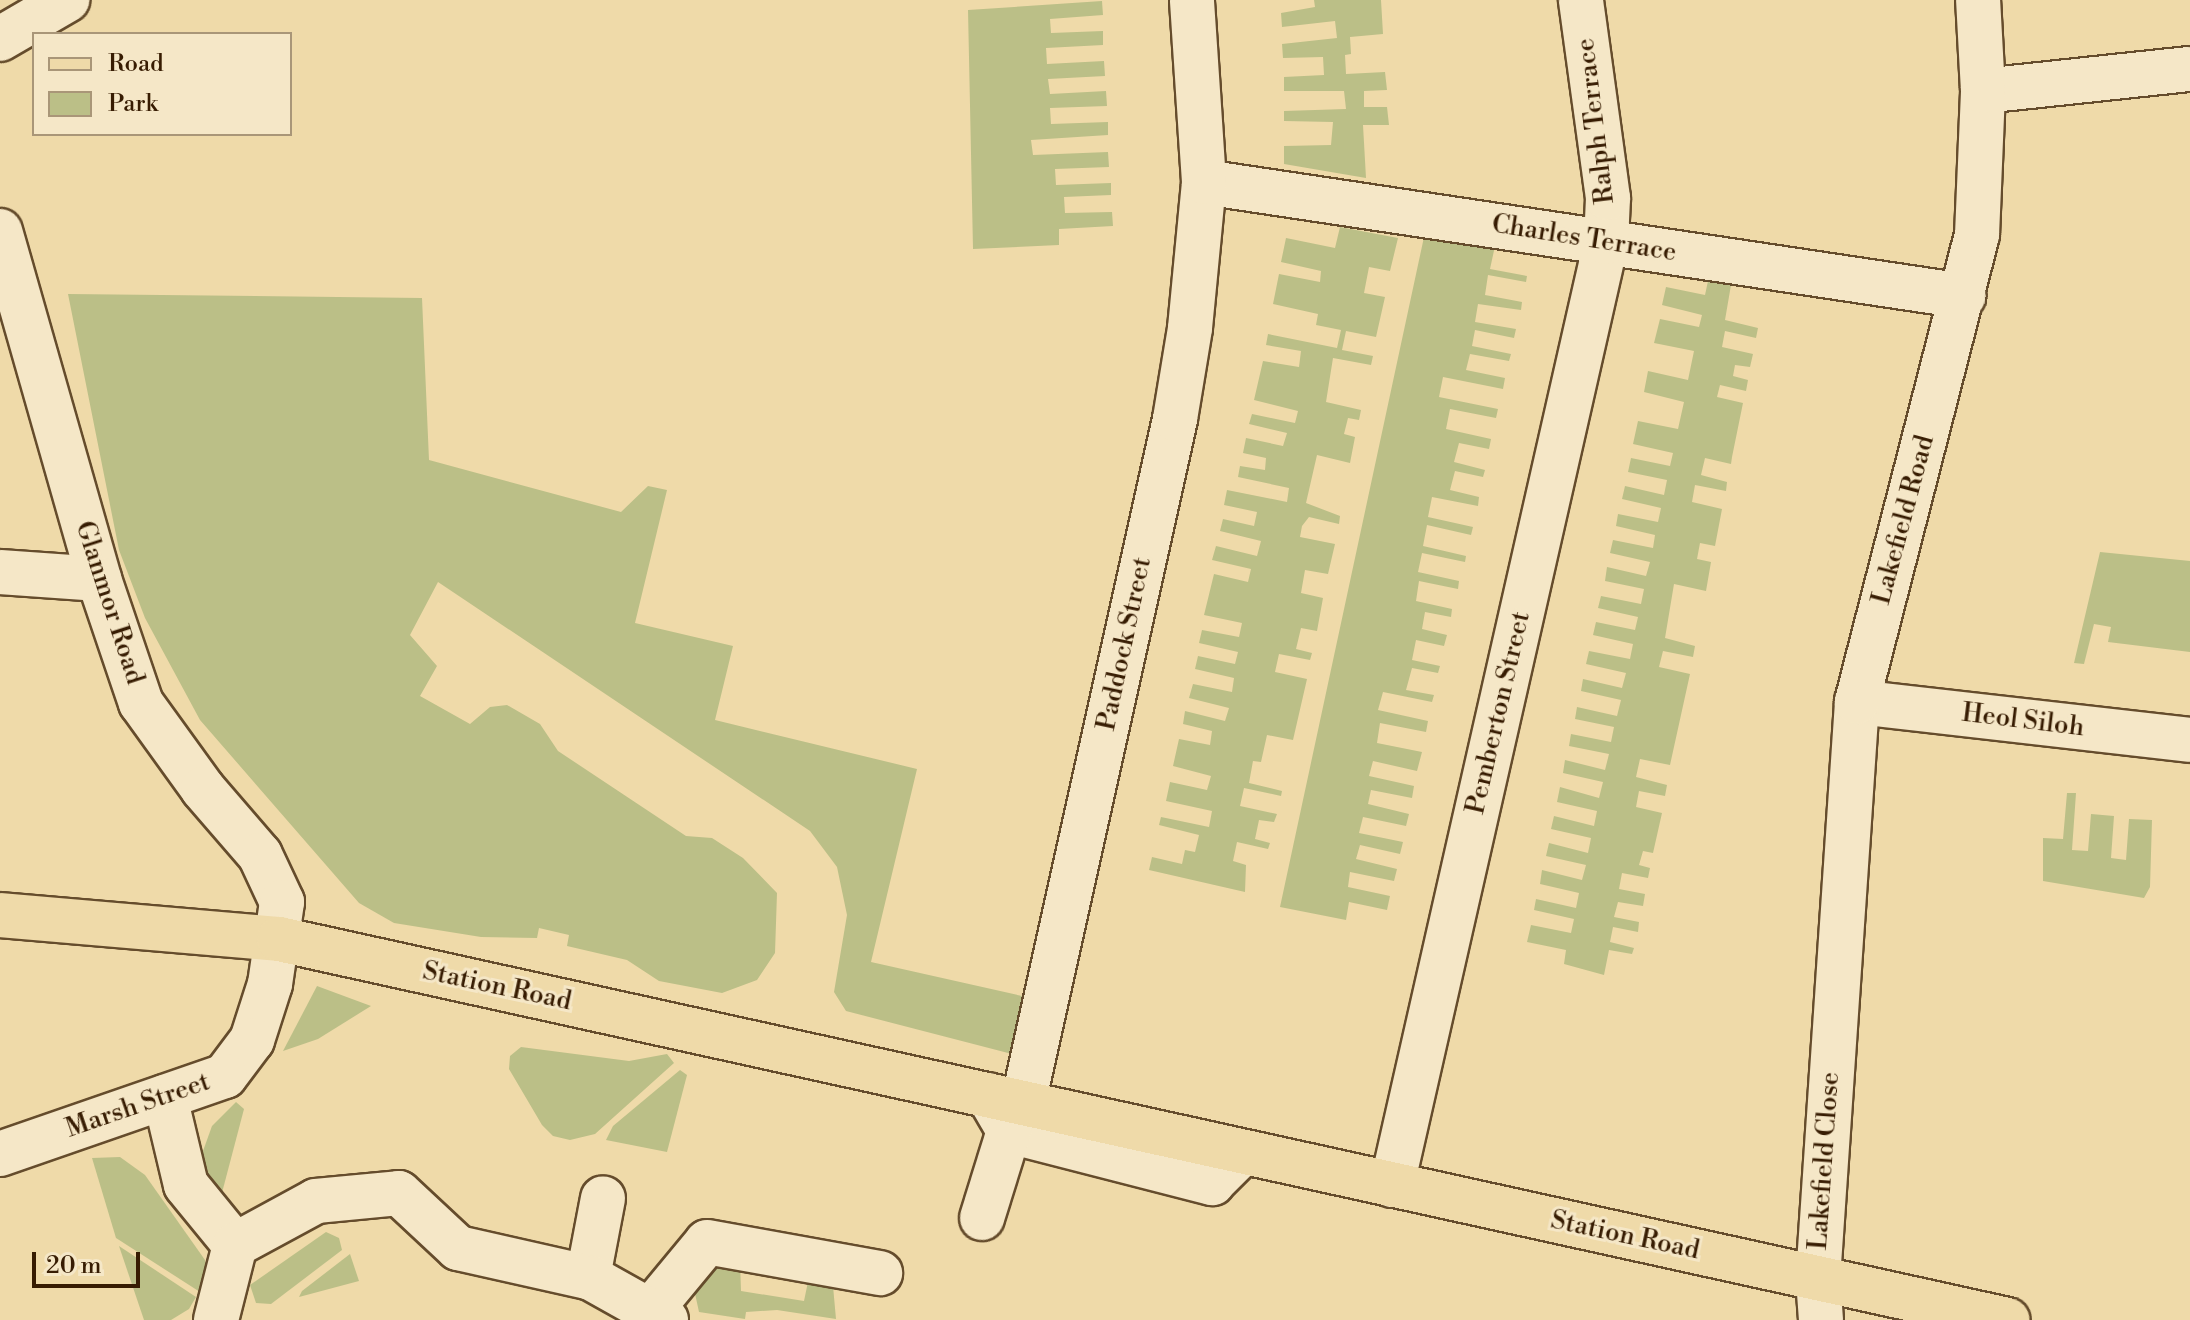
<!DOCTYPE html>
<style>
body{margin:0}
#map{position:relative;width:2190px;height:1320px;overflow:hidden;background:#efdaa9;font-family:"Libre Bodoni",serif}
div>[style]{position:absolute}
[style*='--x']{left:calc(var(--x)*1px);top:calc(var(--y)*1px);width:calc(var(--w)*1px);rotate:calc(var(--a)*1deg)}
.green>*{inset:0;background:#bbbf87}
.roads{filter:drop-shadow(2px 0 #654c2c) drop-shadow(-2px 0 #654c2c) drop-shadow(0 2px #654c2c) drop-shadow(0 -2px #654c2c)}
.minor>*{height:44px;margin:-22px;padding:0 22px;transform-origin:22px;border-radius:22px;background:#f5e7c7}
.major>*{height:44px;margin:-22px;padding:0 22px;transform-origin:22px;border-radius:22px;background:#efdaa9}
span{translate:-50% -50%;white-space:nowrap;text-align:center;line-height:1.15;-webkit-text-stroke:6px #f5e7c7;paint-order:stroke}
.street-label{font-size:26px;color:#371c02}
.legend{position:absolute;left:32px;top:32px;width:260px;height:104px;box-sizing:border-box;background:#f5e7c7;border:2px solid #a99678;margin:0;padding:10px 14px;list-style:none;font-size:24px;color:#371c02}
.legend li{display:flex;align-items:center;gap:16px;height:40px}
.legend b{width:40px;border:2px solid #a99678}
.scale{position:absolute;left:32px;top:1252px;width:108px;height:36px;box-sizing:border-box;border:4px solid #371c02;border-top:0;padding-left:10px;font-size:24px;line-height:28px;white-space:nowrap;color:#371c02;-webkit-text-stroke:6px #f5e7c7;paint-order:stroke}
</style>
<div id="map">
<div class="green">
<i style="clip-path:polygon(1314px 0,1381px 0,1383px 34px,1350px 37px,1351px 54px,1345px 55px,1346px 74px,1385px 72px,1387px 90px,1364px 91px,1364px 107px,1387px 107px,1389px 125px,1363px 125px,1366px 178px,1284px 164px,1284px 146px,1331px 145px,1333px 122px,1284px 121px,1284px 111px,1346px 109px,1344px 91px,1284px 91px,1284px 77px,1324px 75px,1323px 57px,1283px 58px,1282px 44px,1337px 38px,1335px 21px,1282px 27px,1281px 13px,1315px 7px)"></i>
<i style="clip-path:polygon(1102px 1px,1103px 15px,1050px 19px,1051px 33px,1103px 31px,1103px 45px,1046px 48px,1047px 64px,1104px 61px,1105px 76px,1048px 79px,1050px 94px,1106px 91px,1107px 106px,1050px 108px,1051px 124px,1108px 122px,1108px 135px,1031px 140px,1033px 155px,1108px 152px,1109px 167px,1055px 169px,1056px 185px,1111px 183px,1111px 195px,1064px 197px,1065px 213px,1112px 212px,1113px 226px,1059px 229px,1059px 245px,973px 249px,968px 10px)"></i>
<i style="clip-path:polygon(1340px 227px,1398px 238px,1390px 271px,1369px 267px,1364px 293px,1385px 297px,1376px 337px,1346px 331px,1342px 350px,1373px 356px,1371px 365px,1333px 358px,1326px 402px,1361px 410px,1359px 420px,1348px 418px,1344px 434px,1355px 437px,1350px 463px,1317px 455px,1306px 503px,1340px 516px,1339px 524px,1309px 517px,1302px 526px,1300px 537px,1335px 544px,1328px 574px,1305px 570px,1301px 593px,1323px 598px,1317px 631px,1301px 628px,1296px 649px,1312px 653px,1310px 660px,1279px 654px,1275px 672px,1307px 679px,1293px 740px,1267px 735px,1261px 762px,1253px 761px,1249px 783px,1282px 791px,1281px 796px,1244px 788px,1240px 806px,1277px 814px,1274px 822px,1259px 820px,1255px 839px,1270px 843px,1268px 849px,1237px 842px,1233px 861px,1246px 865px,1245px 892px,1149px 870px,1152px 857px,1182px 864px,1185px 850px,1195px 852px,1199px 835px,1159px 825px,1161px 817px,1209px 827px,1212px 811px,1166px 801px,1170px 782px,1207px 790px,1211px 776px,1173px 766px,1179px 739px,1210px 745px,1212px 731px,1183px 724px,1185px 711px,1225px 721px,1229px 708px,1189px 698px,1193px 684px,1232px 692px,1234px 678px,1195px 669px,1198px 656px,1235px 664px,1238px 652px,1199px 643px,1202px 630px,1239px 637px,1242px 623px,1204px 615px,1214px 574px,1248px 582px,1251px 569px,1212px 560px,1216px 546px,1257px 556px,1261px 541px,1220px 531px,1223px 519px,1254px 526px,1257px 512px,1224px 505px,1227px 490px,1287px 502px,1289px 488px,1238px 477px,1240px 466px,1265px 470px,1266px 458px,1243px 453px,1246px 438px,1283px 446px,1287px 433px,1249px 424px,1252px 414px,1295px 423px,1298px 411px,1254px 400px,1263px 361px,1299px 367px,1301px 351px,1266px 345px,1268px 334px,1337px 348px,1341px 330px,1316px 325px,1318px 314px,1273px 304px,1279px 274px,1320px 282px,1321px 271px,1281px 262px,1286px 238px,1335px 248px)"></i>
<i style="clip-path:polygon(1424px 237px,1495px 246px,1490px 269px,1527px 276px,1526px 282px,1488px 275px,1485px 295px,1522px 302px,1521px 310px,1478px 304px,1475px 322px,1516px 329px,1514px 338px,1475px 330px,1472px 346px,1511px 354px,1509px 361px,1470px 354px,1466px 370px,1505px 378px,1503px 389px,1443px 377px,1439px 397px,1498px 409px,1496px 418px,1450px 409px,1446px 429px,1491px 439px,1489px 449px,1459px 443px,1454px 462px,1485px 470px,1483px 477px,1455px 471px,1450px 490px,1479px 497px,1478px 506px,1432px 497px,1428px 517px,1473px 527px,1471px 535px,1427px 525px,1423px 546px,1466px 556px,1465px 562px,1422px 553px,1418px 572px,1459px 581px,1458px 589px,1419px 581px,1416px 601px,1452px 609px,1451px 617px,1425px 612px,1422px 629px,1447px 635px,1444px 646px,1416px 640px,1412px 660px,1440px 666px,1438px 673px,1412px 668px,1406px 690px,1434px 695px,1432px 702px,1383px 692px,1378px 710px,1428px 721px,1426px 732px,1380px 723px,1377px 743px,1422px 752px,1417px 771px,1373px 761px,1369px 776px,1414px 786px,1412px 798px,1371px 790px,1368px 804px,1409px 814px,1406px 826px,1363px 817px,1359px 833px,1403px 842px,1400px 854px,1360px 845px,1356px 859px,1397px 869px,1394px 881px,1350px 872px,1348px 887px,1390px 896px,1387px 910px,1349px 902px,1346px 920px,1280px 907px)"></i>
<i style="clip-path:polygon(1708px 281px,1731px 285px,1725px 320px,1758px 328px,1756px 338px,1725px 331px,1722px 347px,1753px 354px,1750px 367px,1735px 365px,1733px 376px,1748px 380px,1746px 391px,1720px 385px,1717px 397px,1743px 403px,1732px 457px,1731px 464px,1705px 458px,1701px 475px,1727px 482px,1726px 491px,1695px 485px,1692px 502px,1722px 509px,1715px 546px,1700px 543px,1697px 559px,1711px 562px,1706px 591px,1674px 584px,1665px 638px,1695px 646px,1693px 657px,1663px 651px,1659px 667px,1690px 674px,1670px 765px,1640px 759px,1636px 777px,1667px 785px,1665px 796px,1639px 791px,1636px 807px,1662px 813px,1653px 853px,1643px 851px,1639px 865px,1650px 868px,1648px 878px,1622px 873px,1619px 889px,1645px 894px,1643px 906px,1618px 902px,1614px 917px,1639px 922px,1638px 932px,1613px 927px,1610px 942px,1634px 948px,1632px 954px,1609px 950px,1604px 975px,1564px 964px,1566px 950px,1527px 942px,1531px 925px,1571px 933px,1574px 919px,1534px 910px,1536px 899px,1576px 908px,1579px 893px,1540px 884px,1542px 870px,1582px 880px,1586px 865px,1546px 856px,1549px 843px,1588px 853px,1591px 838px,1551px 829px,1554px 816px,1594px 826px,1597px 811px,1557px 802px,1560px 787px,1599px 798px,1603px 782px,1563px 773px,1565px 760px,1605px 770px,1609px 754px,1569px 746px,1571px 734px,1611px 742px,1614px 727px,1575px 719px,1577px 707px,1617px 716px,1621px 700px,1581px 691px,1583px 679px,1622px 688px,1626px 673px,1586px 664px,1589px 651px,1630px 659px,1633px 644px,1593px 635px,1596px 622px,1635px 630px,1638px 617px,1598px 608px,1601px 596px,1641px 604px,1644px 589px,1605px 581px,1607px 567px,1646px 576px,1650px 562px,1610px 553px,1613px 540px,1653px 548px,1655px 535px,1616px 526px,1618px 514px,1658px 522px,1661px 508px,1622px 499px,1625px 486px,1664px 495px,1667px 480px,1628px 472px,1631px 458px,1670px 466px,1673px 453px,1633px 444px,1638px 421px,1678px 429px,1684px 402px,1644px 392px,1648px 371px,1688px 380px,1694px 351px,1654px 343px,1660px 319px,1699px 327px,1702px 315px,1662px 305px,1666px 287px,1705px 295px)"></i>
<i style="clip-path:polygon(68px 294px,422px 298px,429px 460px,621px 512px,648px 486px,667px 490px,635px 623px,733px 646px,715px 720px,917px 769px,871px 962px,1022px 996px,1012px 1054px,846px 1011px,834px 992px,847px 915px,837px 867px,810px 831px,438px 582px,410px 635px,437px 666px,420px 696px,470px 724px,490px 707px,507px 705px,540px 724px,558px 751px,686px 836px,712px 838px,743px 858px,777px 893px,775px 953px,757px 980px,722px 993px,659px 981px,627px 960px,567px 946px,569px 935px,539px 928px,537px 938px,481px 937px,394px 923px,359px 903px,200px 720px,145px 618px,119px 550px)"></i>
<i style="clip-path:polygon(2100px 552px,2190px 561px,2190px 652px,2108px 642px,2111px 627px,2094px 624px,2084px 664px,2074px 663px)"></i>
<i style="clip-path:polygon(2067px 793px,2076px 793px,2072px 850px,2088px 851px,2091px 814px,2114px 816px,2111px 858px,2126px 860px,2129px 819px,2152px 820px,2150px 887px,2144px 898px,2043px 881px,2043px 838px,2063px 839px)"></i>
<i style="clip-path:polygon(317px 986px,371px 1006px,318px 1039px,283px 1051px)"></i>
<i style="clip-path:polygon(521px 1047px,629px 1061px,667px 1054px,674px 1063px,595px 1134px,570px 1140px,553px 1136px,542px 1125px,509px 1069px,510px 1056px)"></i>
<i style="clip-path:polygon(680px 1070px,687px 1075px,667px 1152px,606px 1140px,613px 1126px)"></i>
<i style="clip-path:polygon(236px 1102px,244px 1109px,218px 1208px,200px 1174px,203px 1151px,212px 1126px)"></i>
<i style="clip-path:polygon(120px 1157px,145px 1175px,205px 1260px,208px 1281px,200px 1292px,116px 1238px,92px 1158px)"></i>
<i style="clip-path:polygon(326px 1232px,339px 1238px,342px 1250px,271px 1304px,256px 1303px,250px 1285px)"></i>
<i style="clip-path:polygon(119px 1246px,196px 1297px,189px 1309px,171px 1320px,144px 1320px)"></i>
<i style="clip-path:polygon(350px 1254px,359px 1281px,299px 1297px,302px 1291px)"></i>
<i style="clip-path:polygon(740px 1261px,741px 1291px,804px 1301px,810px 1272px,833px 1286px,836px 1319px,777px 1310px,746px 1312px,745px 1319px,699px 1312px,694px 1289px,705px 1268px)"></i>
</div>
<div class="roads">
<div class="minor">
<i style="--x:0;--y:39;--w:78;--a:-30.2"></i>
<i style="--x:1983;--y:91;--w:208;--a:-6.1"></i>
<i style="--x:1204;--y:182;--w:768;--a:8.54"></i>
<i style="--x:0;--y:231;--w:362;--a:74.1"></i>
<i style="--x:99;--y:579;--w:131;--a:71.3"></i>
<i style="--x:141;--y:703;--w:106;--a:54.2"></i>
<i style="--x:203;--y:789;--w:87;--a:49.2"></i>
<i style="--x:260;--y:855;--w:52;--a:64.9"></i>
<i style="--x:282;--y:902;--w:83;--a:98.3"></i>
<i style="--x:270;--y:984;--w:59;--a:107.8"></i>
<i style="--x:252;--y:1040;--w:45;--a:126.9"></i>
<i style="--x:225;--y:1076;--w:238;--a:160.9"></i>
<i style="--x:0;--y:572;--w:99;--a:4"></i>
<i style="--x:1857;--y:702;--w:335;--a:6.5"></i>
<i style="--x:988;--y:1095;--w:42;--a:59.7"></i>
<i style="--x:1009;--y:1131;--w:210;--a:14.4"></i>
<i style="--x:1212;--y:1183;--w:44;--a:-45"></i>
<i style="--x:165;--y:1097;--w:90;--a:76.6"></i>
<i style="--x:186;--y:1185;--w:77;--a:50.8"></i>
<i style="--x:1023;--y:1103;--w:701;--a:-77.47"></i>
<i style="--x:1175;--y:419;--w:92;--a:-80.6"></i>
<i style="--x:1190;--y:328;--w:147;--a:-84.5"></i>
<i style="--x:1204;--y:182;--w:182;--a:-93.8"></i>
<i style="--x:1392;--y:1185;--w:967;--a:-77.21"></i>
<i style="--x:1606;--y:242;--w:44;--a:-87.4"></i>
<i style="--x:1608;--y:198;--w:200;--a:-97.8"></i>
<i style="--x:982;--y:1218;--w:91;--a:-72.8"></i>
<i style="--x:588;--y:1277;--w:80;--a:-79.2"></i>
<i style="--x:650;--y:1311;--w:89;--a:-50.4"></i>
<i style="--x:707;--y:1242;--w:176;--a:10.2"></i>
<i style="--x:216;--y:1320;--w:77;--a:-75.8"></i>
<i style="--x:235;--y:1245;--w:92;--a:-28.5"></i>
<i style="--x:316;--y:1201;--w:83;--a:-5.5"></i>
<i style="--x:399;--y:1193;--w:81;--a:43"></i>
<i style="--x:458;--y:1248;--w:136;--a:12.7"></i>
<i style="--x:591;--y:1278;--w:86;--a:29.2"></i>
<i style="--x:1821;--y:1320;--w:41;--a:-94.2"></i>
<i style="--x:1818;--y:1279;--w:578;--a:-86.13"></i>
<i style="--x:1857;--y:702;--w:482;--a:-75.6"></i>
<i style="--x:1977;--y:235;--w:144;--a:-87.6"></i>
<i style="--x:1983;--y:91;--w:91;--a:-93.1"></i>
</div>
<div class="major">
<i style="--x:0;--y:915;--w:280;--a:4.9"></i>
<i style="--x:279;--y:939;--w:1770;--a:12.43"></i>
</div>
</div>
<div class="street-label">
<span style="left:1596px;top:121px;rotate:-97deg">Ralph Terrace</span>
<span style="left:1584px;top:239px;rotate:9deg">Charles Terrace</span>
<span style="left:1904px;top:520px;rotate:-75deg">Lakefield Road</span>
<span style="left:109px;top:603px;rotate:72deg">Glanmor Road</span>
<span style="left:1125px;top:644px;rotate:-78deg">Paddock Street</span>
<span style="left:1499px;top:713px;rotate:-77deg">Pemberton Street</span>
<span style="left:2023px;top:721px;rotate:7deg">Heol Siloh</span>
<span style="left:497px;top:987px;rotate:12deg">Station Road</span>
<span style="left:138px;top:1106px;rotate:-19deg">Marsh Street</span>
<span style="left:1825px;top:1161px;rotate:-86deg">Lakefield Close</span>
<span style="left:1625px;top:1236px;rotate:12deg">Station Road</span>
</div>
<ul class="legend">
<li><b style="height:10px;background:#efdaa9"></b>Road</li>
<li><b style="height:22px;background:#bbbf87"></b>Park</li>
</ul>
<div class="scale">20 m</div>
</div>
